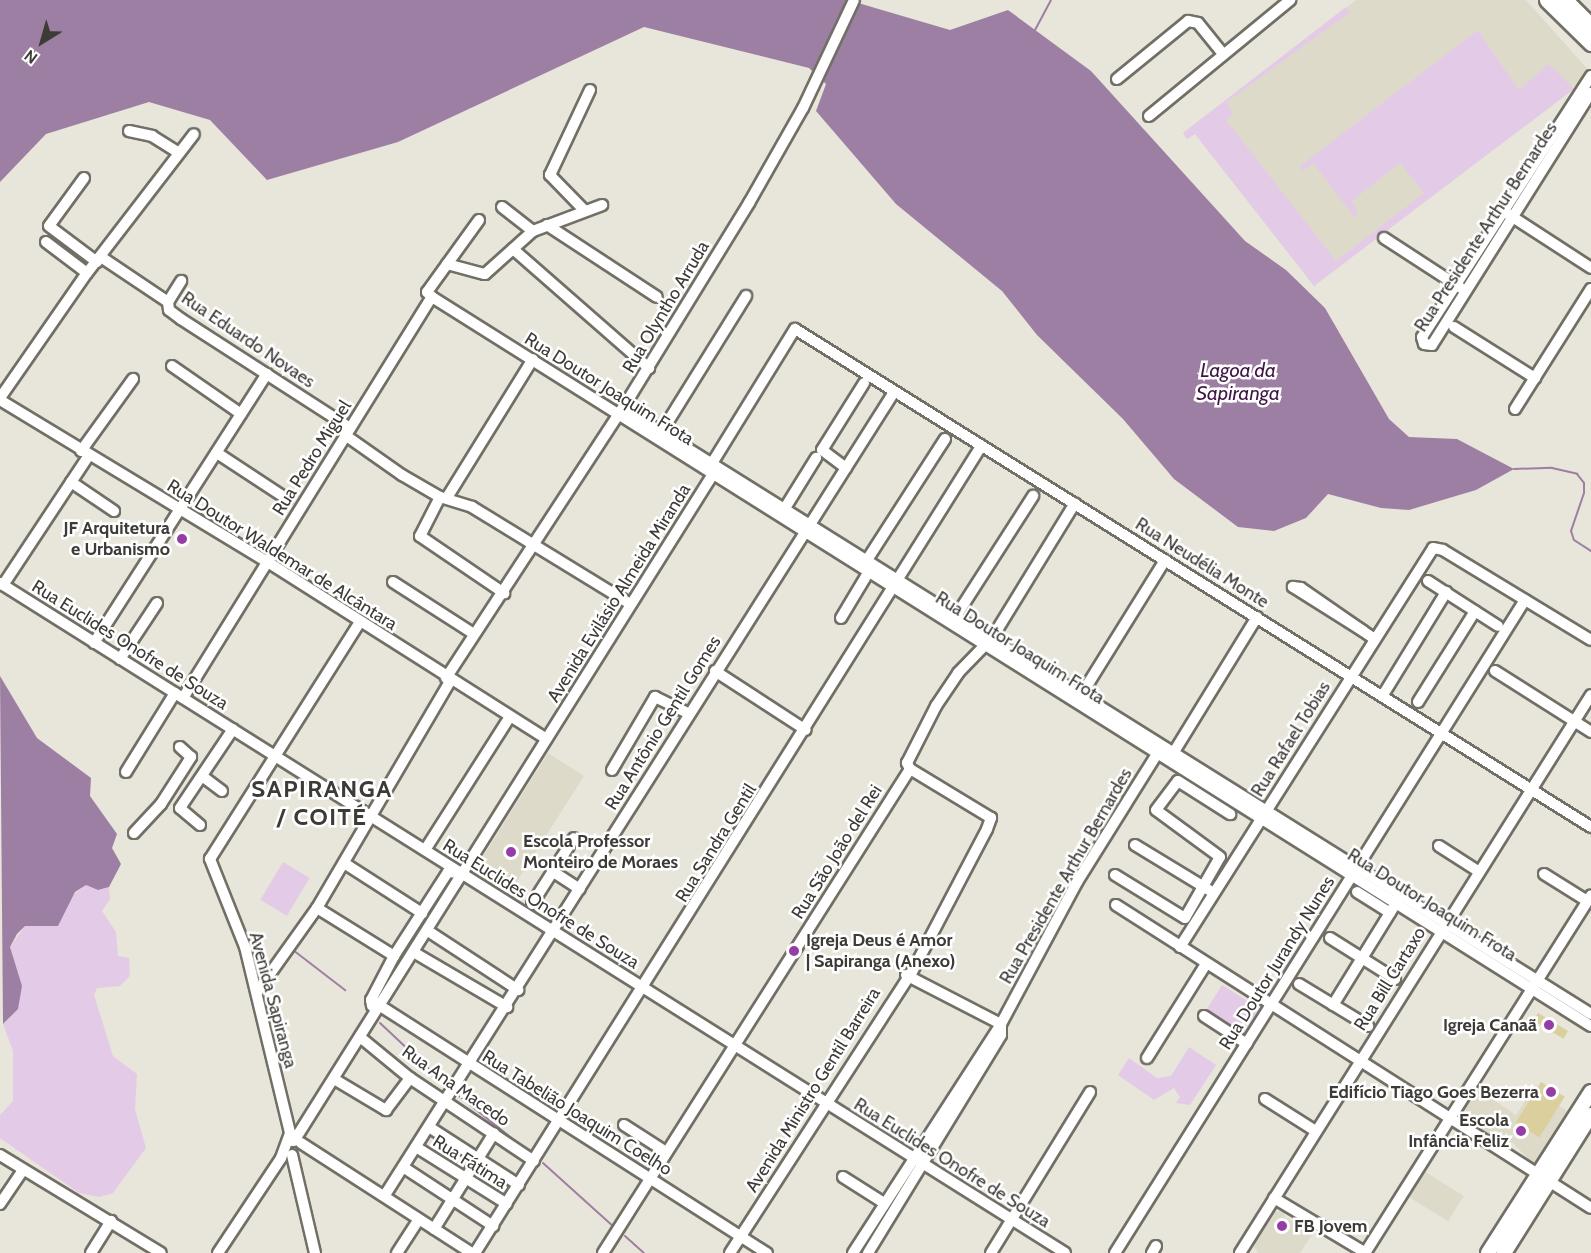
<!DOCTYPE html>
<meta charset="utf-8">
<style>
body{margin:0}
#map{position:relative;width:1591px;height:1253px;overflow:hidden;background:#e8e5db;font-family:Cabin,sans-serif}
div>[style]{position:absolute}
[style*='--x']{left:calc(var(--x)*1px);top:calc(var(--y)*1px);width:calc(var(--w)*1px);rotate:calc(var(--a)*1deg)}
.built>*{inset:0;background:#dedac9;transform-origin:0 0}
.green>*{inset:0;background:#e3cbe8;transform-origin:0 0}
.water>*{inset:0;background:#9e7fa4}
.stream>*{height:2px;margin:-1px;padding:0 1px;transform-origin:1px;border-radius:1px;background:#9e7fa4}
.building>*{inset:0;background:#dbcf9e;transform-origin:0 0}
.roads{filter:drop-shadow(2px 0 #716f66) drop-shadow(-2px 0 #716f66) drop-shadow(0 2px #716f66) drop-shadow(0 -2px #716f66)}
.minor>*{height:10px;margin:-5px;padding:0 5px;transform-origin:5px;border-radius:5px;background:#fff}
.major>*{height:14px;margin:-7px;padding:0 7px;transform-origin:7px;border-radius:7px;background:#fff}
.highway>*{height:15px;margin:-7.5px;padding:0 7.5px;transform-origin:7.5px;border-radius:7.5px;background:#fff}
.dots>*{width:16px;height:16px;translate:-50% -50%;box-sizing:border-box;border:3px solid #fff;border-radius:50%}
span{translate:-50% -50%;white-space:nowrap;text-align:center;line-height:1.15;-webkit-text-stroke:5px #fff;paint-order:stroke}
.street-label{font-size:18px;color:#3c3b37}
.poi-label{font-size:18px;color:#3c3b37;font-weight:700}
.right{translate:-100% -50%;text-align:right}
.left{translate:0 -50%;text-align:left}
.water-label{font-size:20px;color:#3e1646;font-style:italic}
.district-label{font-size:24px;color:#3c3b37;font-weight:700;letter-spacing:1.5px}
.north{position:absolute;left:12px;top:12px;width:60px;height:60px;-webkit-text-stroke:4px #fff;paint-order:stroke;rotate:217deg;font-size:16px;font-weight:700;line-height:24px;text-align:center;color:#3c3b37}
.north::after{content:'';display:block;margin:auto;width:21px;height:27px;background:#3c3b37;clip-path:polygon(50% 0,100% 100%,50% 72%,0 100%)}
</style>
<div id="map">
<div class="built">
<i style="clip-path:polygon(1356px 0,1526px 0,1591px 73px,1314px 286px,1195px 134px,1187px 139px,1183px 133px)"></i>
<i style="clip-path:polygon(548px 753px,584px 776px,509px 894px,477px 874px,476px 868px)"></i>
<i style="clip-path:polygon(1476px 1088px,1516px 1115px,1533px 1089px,1572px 1114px,1534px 1165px,1513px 1143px,1503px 1145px,1462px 1119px,1461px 1112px)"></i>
<i style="left:1424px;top:1171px;width:47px;height:30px;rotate:32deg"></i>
<i style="clip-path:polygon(1284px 1210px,1285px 1217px,1312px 1235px,1300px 1253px,1258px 1253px,1253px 1245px,1275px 1212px)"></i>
</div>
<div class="green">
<i style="clip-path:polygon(1346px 7px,1350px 12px,1227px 102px,1233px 114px,1226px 120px,1336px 261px,1424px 193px,1400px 163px,1352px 201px,1358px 214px,1354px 217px,1313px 163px,1303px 171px,1300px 166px,1478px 30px,1519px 90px,1549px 64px,1574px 89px,1314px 286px,1195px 134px,1187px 139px,1183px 133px)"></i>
<i style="left:283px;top:862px;width:31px;height:44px;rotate:31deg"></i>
<i style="clip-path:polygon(86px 885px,98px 890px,109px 887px,110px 899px,102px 911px,116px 932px,118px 956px,129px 958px,130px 976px,120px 986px,97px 988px,94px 995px,113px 1056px,137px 1074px,135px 1109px,146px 1148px,113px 1193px,99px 1197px,79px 1193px,0 1138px,0 1115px,13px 1101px,13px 1051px,3px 1024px,18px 1009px,10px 947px,25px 926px,58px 926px,67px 900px)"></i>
<i style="left:1222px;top:985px;width:44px;height:32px;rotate:32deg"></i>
<i style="clip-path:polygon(1189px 1047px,1216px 1065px,1190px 1105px,1176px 1103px,1180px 1097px,1174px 1088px,1154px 1100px,1118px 1075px,1129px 1058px,1157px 1078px,1171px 1076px)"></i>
</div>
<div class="water">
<i style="clip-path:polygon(0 0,848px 0,950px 30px,1008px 10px,1091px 71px,1245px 241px,1286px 270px,1325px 308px,1389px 419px,1409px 437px,1457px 439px,1514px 469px,1476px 490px,1409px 510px,1381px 508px,1328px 494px,1306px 518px,1274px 531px,1238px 527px,1174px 479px,1123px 419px,1037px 335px,1002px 291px,896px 204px,816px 111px,826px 84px,809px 68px,644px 27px,398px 142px,267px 180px,210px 120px,149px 102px,46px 134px,0 182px)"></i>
<i style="clip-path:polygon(0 676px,37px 738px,91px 778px,90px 796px,117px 834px,112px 848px,121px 864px,109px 887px,98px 890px,86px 885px,75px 892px,58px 926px,25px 926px,17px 934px,10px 947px,22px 986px,18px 1009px,3px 1024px)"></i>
</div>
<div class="stream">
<i style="--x:1034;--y:32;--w:36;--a:-62"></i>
<i style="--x:1514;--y:469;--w:38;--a:-2"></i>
<i style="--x:1552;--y:468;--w:26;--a:13"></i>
<i style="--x:1577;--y:474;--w:11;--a:52"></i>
<i style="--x:1584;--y:483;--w:10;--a:90"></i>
<i style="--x:1584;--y:493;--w:40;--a:108.9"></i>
<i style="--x:1571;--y:531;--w:9;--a:72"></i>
<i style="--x:1574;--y:540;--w:20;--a:33"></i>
<i style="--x:293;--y:950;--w:66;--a:37.6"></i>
<i style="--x:380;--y:1023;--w:91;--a:43.2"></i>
<i style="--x:459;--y:1096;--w:83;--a:38.7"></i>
<i style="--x:543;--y:1163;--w:94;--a:42"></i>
<i style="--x:625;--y:1236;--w:25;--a:42"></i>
</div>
<div class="building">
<i style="left:1538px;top:1013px;width:35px;height:9px;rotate:31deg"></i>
<i style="left:1541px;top:1082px;width:28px;height:48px;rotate:32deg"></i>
</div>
<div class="roads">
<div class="minor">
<i style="--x:1591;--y:76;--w:311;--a:122.9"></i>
<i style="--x:1422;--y:337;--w:7;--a:74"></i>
<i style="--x:1424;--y:344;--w:8;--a:7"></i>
<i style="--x:1432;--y:345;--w:298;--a:-57.8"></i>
<i style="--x:1117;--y:79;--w:92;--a:-39.2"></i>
<i style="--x:1188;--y:21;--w:10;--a:11"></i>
<i style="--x:1198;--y:23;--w:40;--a:51"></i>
<i style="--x:1149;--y:116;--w:183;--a:-39.4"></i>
<i style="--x:129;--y:131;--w:24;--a:12"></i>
<i style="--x:152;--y:136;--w:32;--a:32"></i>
<i style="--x:84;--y:178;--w:59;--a:126.1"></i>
<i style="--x:49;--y:226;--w:60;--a:36.9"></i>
<i style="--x:502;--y:207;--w:39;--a:38"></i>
<i style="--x:584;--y:210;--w:49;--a:-134.2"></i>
<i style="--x:550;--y:175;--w:94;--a:-64.8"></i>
<i style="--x:1508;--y:214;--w:99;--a:33"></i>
<i style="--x:479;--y:220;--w:89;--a:125.8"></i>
<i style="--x:427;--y:292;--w:7;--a:45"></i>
<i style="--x:432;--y:297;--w:1369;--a:32.17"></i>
<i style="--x:547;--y:225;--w:131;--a:33.2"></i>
<i style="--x:1384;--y:238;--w:92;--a:33"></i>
<i style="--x:46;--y:242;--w:51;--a:37.1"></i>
<i style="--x:513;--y:249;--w:181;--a:41.2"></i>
<i style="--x:101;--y:257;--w:81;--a:33.9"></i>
<i style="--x:168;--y:302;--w:8;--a:83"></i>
<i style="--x:169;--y:310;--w:15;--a:37"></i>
<i style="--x:181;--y:319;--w:201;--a:32.8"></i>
<i style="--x:447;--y:264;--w:39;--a:15"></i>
<i style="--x:485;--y:274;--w:64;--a:-41.9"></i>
<i style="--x:533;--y:231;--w:74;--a:-20.6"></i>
<i style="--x:168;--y:302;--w:25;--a:-58"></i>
<i style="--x:1454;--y:327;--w:96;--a:32.2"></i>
<i style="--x:172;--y:366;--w:84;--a:34.8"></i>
<i style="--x:0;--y:398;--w:152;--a:-55.2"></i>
<i style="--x:87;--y:273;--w:175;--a:-52.4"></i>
<i style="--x:0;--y:400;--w:311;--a:31.2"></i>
<i style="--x:266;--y:561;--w:332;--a:32.4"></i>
<i style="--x:623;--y:408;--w:1142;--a:32.05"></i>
<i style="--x:1515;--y:409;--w:142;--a:-57.7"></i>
<i style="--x:345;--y:435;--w:70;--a:35.1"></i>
<i style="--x:402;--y:475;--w:44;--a:30.1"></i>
<i style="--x:440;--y:497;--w:34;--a:17"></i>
<i style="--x:472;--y:507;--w:185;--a:31.5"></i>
<i style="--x:659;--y:436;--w:165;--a:-58.1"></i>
<i style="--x:81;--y:451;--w:89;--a:-54.2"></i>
<i style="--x:217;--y:453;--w:84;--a:33.3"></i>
<i style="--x:846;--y:468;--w:30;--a:-143"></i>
<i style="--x:822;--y:450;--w:79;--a:-57.9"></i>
<i style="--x:71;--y:482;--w:52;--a:34"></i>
<i style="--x:448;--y:496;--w:161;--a:-58.2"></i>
<i style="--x:440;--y:497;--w:44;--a:117.1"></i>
<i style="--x:420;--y:536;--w:102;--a:34.2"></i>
<i style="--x:785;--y:508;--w:59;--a:-58.2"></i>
<i style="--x:867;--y:560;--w:144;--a:-57.2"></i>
<i style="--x:1428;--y:581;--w:83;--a:32.7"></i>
<i style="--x:393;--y:582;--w:96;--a:32.7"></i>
<i style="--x:0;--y:583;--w:1258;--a:32.17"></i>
<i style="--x:3;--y:585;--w:156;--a:-56.5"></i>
<i style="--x:956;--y:616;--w:143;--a:-57.3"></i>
<i style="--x:841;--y:618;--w:52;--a:-59"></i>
<i style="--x:1363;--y:631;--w:83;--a:-147.8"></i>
<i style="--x:1293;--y:587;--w:8;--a:7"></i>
<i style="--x:1301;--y:588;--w:88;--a:34.8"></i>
<i style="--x:94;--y:643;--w:320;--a:-57.3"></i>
<i style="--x:120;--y:659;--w:67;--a:-56.5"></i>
<i style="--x:715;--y:671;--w:108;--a:33"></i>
<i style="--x:1495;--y:671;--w:114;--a:32.4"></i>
<i style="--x:446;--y:678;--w:323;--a:-56.8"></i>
<i style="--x:623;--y:408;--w:241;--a:-58.4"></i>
<i style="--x:749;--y:203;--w:109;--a:-60.4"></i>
<i style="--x:803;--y:108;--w:119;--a:-64.7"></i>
<i style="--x:1383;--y:695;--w:121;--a:-58.5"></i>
<i style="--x:183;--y:698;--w:472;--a:-58.2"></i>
<i style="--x:1078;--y:700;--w:165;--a:-58.1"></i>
<i style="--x:1418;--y:702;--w:107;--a:-57.9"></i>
<i style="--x:1169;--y:760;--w:168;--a:-58.4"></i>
<i style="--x:612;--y:770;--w:85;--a:-59.5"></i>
<i style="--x:655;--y:697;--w:37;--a:26"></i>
<i style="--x:126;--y:772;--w:93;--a:-58.2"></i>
<i style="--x:202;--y:776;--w:25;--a:37"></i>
<i style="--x:200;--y:825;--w:26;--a:-140"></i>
<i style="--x:180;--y:808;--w:95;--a:-56.1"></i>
<i style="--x:134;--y:833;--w:40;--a:-47"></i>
<i style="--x:161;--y:804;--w:56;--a:-57.4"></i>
<i style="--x:191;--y:757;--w:15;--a:-138"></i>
<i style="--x:1135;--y:845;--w:87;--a:31.3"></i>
<i style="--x:1439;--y:846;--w:46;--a:32.7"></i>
<i style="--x:425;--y:850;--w:156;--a:-57.5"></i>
<i style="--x:344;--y:863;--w:93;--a:32.7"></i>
<i style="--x:552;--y:871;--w:33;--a:33"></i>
<i style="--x:1544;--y:874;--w:51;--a:32.1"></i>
<i style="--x:1115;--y:875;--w:82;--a:31.6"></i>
<i style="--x:1185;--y:918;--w:70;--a:-60.2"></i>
<i style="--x:1220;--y:857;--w:79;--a:-143.7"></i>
<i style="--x:1156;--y:810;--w:36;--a:-53"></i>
<i style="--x:1178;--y:781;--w:62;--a:32.4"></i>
<i style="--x:1357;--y:892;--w:39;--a:32"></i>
<i style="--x:532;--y:904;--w:78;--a:-57.5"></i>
<i style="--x:1116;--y:905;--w:563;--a:32.53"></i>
<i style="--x:317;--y:908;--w:91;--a:31.9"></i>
<i style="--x:428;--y:931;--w:108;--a:33.2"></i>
<i style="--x:1330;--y:938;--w:77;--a:32.2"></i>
<i style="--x:1180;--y:947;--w:472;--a:-57.6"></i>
<i style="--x:1433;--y:548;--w:10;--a:11"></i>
<i style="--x:1443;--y:550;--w:173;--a:31.3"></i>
<i style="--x:415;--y:953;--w:107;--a:30.4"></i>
<i style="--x:906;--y:975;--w:107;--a:27.3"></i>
<i style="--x:1299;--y:984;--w:81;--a:31.3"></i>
<i style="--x:257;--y:992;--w:103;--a:-54.5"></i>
<i style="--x:317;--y:908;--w:263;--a:-59.6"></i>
<i style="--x:371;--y:1000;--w:470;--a:32.6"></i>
<i style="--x:1333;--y:1005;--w:126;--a:-58.3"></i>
<i style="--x:372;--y:1006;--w:6;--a:-99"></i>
<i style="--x:371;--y:1000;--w:50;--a:-62.4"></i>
<i style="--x:394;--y:956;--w:100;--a:-57.3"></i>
<i style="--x:448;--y:872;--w:11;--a:5"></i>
<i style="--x:1204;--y:1016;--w:51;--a:33.1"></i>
<i style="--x:360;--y:1037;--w:65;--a:39.4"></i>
<i style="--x:410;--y:1078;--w:149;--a:33.8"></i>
<i style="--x:1147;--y:1058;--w:111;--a:-57.9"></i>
<i style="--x:334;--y:1079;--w:61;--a:30.8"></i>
<i style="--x:386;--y:1110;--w:40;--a:-53"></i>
<i style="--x:1265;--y:1099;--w:58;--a:32.3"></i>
<i style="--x:624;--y:1125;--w:50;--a:32.7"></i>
<i style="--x:429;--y:1127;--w:107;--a:32.8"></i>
<i style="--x:292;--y:1141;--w:200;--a:-103.6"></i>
<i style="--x:245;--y:947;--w:95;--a:-111.7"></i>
<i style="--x:210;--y:859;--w:280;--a:-57.7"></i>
<i style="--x:294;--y:1141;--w:788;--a:-57.86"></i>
<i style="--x:713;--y:474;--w:14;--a:-86"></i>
<i style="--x:714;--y:460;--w:154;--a:-58.3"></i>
<i style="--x:795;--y:329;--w:939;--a:32.03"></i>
<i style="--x:301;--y:1143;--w:203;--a:32.8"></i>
<i style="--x:416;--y:1147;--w:107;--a:32.1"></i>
<i style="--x:0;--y:1155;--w:188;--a:31.3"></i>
<i style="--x:292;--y:1155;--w:101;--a:76.8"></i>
<i style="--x:403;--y:1167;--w:108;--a:33.2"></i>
<i style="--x:843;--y:1177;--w:49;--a:32.4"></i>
<i style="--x:385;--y:1195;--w:951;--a:-57.63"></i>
<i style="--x:1274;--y:1198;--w:107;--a:30.9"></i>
<i style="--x:0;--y:1204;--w:41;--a:-55.9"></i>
<i style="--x:434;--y:1229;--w:113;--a:-58"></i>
<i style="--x:91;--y:1253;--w:38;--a:-58"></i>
<i style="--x:218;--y:1253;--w:114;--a:-56.4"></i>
<i style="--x:281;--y:1158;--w:27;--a:-70"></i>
<i style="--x:397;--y:1253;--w:40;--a:-57.1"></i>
<i style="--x:475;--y:1253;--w:950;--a:-57.9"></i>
<i style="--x:603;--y:1253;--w:573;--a:-57.61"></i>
<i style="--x:910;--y:769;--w:7;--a:-117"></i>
<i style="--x:907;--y:763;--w:64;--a:-63"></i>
<i style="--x:936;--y:706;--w:40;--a:-56"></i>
<i style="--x:958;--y:673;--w:49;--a:-45.8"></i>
<i style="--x:992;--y:638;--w:158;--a:-58.4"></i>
<i style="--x:730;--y:1253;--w:335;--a:-57.1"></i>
<i style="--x:912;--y:972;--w:161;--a:-62.3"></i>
<i style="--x:987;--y:829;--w:12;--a:-70"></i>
<i style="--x:991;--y:818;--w:95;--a:-148.8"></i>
<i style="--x:853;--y:1253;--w:273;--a:-57.1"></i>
<i style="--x:1001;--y:1024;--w:161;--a:-61.8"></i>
<i style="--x:1077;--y:882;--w:157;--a:-58"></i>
<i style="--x:868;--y:1253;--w:255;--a:-58.6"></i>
<i style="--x:1001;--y:1035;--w:11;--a:-90"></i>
<i style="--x:991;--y:1253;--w:189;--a:-58.4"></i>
<i style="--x:1115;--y:1253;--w:771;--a:-57.88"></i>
<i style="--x:1152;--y:1253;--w:8;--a:-60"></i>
<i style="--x:1240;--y:1253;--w:659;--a:-57.83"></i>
<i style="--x:1365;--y:1253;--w:423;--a:-57.7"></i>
</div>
<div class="major">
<i style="--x:1488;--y:1253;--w:191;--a:-57.4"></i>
<i style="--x:1504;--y:1253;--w:163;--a:-57.8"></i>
</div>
<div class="highway">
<i style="--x:1547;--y:0;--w:62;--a:44.3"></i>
<i style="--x:1565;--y:0;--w:37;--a:45"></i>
</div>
</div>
<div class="dots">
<i style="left:182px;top:539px;background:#963ca7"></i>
<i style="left:511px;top:852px;background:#963ca7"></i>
<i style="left:794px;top:951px;background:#963ca7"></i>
<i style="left:1549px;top:1025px;background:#963ca7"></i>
<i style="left:1551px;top:1092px;background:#963ca7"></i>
<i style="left:1521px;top:1131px;background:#963ca7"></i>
<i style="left:1282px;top:1226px;background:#963ca7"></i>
</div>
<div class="street-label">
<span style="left:1486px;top:227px;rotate:-57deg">Rua Presidente Arthur Bernardes</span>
<span style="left:666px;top:307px;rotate:-59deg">Rua Olyntho Arruda</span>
<span style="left:248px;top:340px;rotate:34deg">Rua Eduardo Novaes</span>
<span style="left:609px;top:389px;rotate:32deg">Rua Doutor Joaquim Frota</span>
<span style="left:312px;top:458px;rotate:-58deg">Rua Pedro Miguel</span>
<span style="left:282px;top:555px;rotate:32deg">Rua Doutor Waldemar de Alcântara</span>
<span style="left:1202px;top:563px;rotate:32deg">Rua Neudélia Monte</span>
<span style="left:619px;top:593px;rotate:-58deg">Avenida Evilásio Almeida Miranda</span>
<span style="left:130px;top:645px;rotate:32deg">Rua Euclides Onofre de Souza</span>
<span style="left:1020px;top:648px;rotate:32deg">Rua Doutor Joaquim Frota</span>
<span style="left:663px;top:723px;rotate:-58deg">Rua Antônio Gentil Gomes</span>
<span style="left:1291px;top:739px;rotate:-58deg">Rua Rafael Tobias</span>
<span style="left:716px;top:843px;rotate:-58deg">Rua Sandra Gentil</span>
<span style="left:837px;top:852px;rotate:-58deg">Rua São João del Rei</span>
<span style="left:1066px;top:876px;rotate:-60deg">Rua Presidente Arthur Bernardes</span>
<span style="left:541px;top:904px;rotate:32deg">Rua Euclides Onofre de Souza</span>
<span style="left:1432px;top:905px;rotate:32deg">Rua Doutor Joaquim Frota</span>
<span style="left:1277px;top:963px;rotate:-58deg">Rua Doutor Jurandy Nunes</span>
<span style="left:1390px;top:979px;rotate:-58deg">Rua Bill Cartaxo</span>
<span style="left:273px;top:1000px;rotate:75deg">Avenida Sapiranga</span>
<span style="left:456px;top:1086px;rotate:35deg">Rua Ana Macedo</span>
<span style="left:813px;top:1090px;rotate:-58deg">Avenida Ministro Gentil Barreira</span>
<span style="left:577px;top:1113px;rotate:32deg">Rua Tabelião Joaquim Coelho</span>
<span style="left:470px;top:1162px;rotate:32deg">Rua Fátima</span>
<span style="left:952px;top:1163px;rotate:32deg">Rua Euclides Onofre de Souza</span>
</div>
<div class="poi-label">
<span class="right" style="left:170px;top:539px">JF Arquitetura<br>e Urbanismo</span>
<span class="left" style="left:523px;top:852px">Escola Professor<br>Monteiro de Moraes</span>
<span class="left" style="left:806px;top:951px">Igreja Deus é Amor<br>| Sapiranga (Anexo)</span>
<span class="right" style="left:1537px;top:1025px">Igreja Canaã</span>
<span class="right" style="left:1539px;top:1092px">Edifício Tiago Goes Bezerra</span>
<span class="right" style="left:1509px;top:1131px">Escola<br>Infância Feliz</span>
<span class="left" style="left:1294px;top:1226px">FB Jovem</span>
</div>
<div class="water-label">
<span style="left:1238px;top:382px">Lagoa da<br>Sapiranga</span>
</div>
<div class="district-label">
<span style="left:322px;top:803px">SAPIRANGA<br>/ COITÉ</span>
</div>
<div class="north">N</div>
</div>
